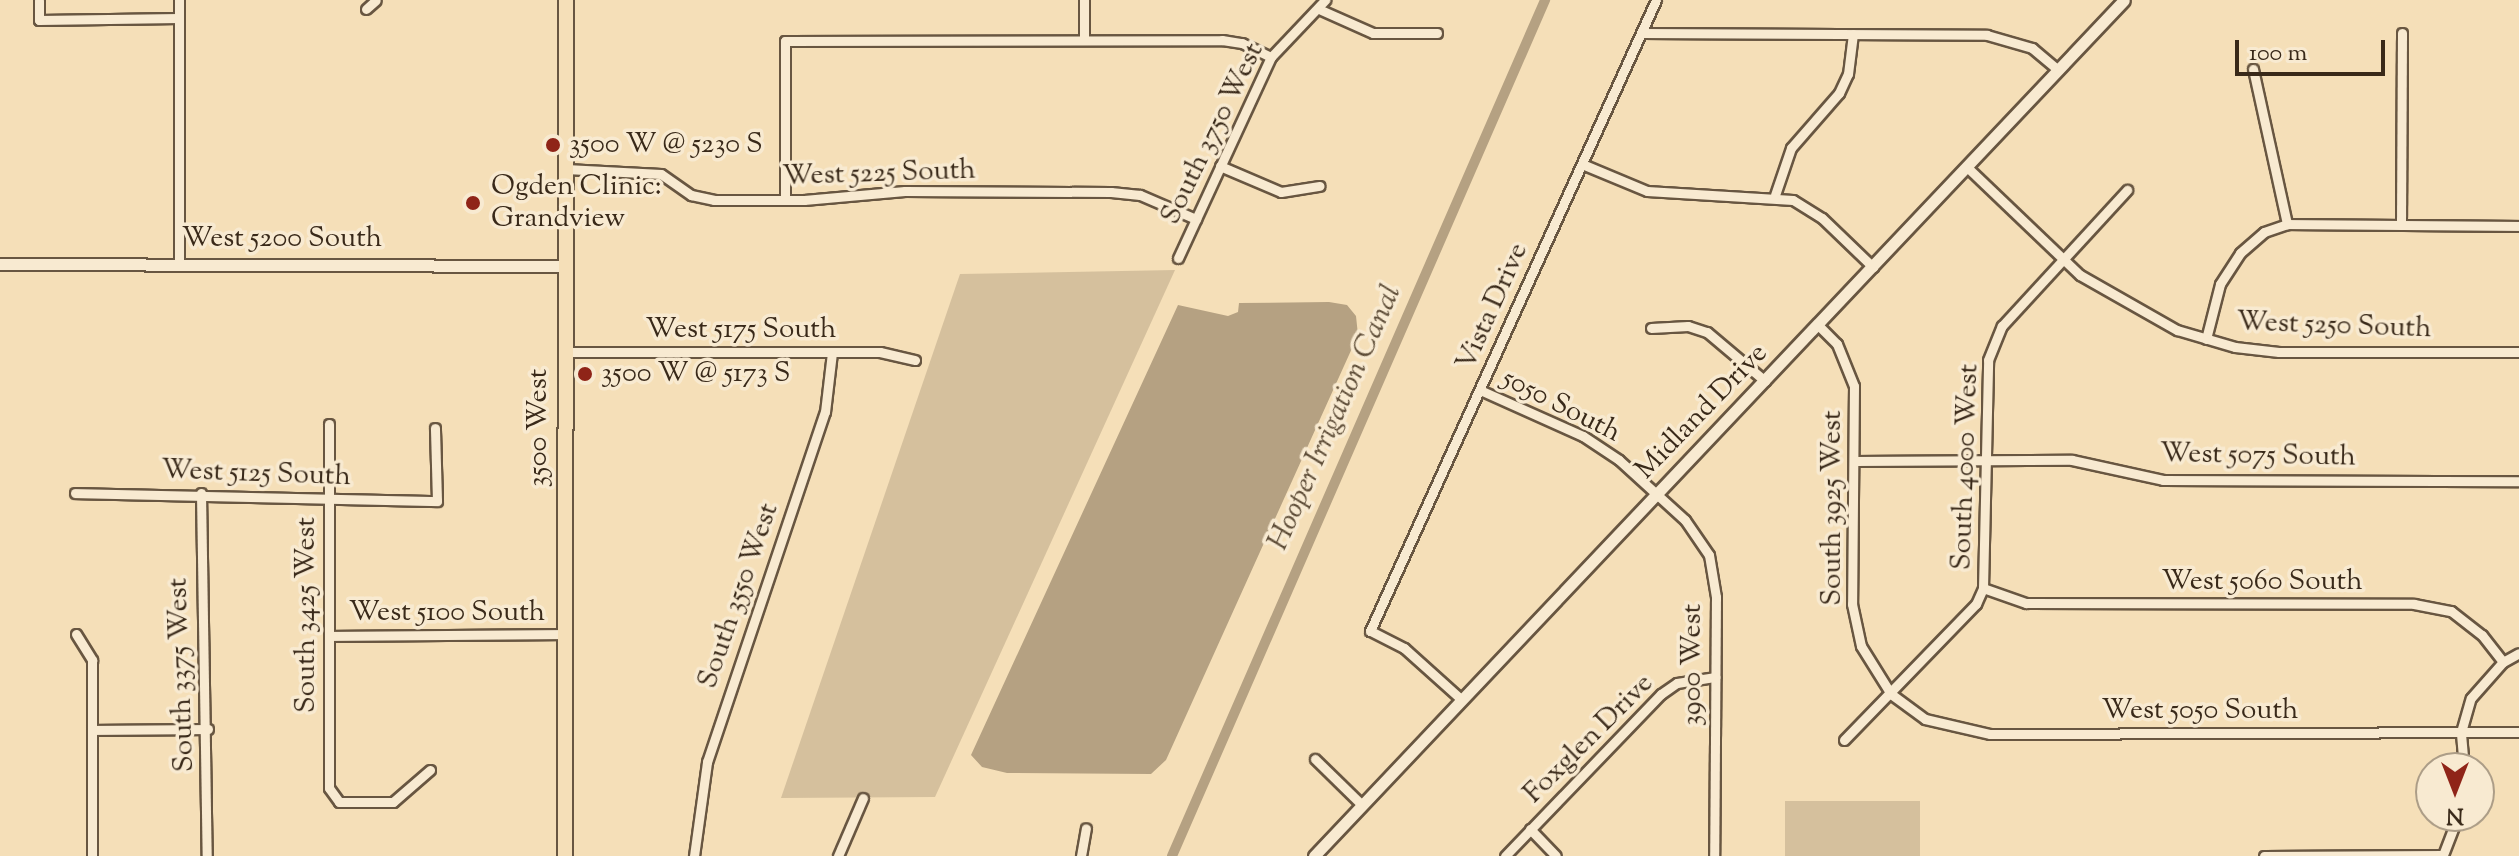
<!DOCTYPE html>
<style>
body{margin:0}
#map{position:relative;width:2519px;height:856px;overflow:hidden;background:#f5dfb8;font-family:"Sorts Mill Goudy",serif}
div>[style]{position:absolute}
[style*='--x']{left:calc(var(--x)*1px);top:calc(var(--y)*1px);width:calc(var(--w)*1px);rotate:calc(var(--a)*1deg)}
.green>*{inset:0;background:#d5c09d;transform-origin:0 0}
.water>*{inset:0;background:#b5a182}
.canal>*{height:10px;margin:-5px;padding:0 5px;transform-origin:5px;border-radius:5px;background:#b5a182}
.roads{filter:drop-shadow(2px 0 #685641) drop-shadow(-2px 0 #685641) drop-shadow(0 2px #685641) drop-shadow(0 -2px #685641)}
.minor>*{height:9px;margin:-4.5px;padding:0 4.5px;transform-origin:4.5px;border-radius:4.5px;background:#f8ead1}
.tertiary>*{height:11px;margin:-5.5px;padding:0 5.5px;transform-origin:5.5px;border-radius:5.5px;background:#f8ead1}
.primary>*{height:14px;margin:-7px;padding:0 7px;transform-origin:7px;border-radius:7px;background:#f5dfb8}
.dots>*{width:22px;height:22px;translate:-50% -50%;box-sizing:border-box;border:4px solid #f8ead1;border-radius:50%}
span{translate:-50% -50%;white-space:nowrap;text-align:center;line-height:1.15;-webkit-text-stroke:7px #f8ead1;paint-order:stroke}
.street-label{font-size:28px;color:#392919}
.poi-label{font-size:28px;color:#392919}
.left{translate:0 -50%;text-align:left}
.water-label{font-size:30px;color:#5e4d38;font-style:italic}
.north{position:absolute;left:2415px;top:752px;width:80px;height:80px;box-sizing:border-box;background:#f8ead1;border:2px solid #ac9d87;border-radius:50%;rotate:180deg;font-size:22px;font-weight:700;line-height:32px;text-align:center;color:#392919}
.north::after{content:'';display:block;margin:auto;width:28px;height:36px;background:#8f2418;clip-path:polygon(50% 0,100% 100%,50% 72%,0 100%)}
.scale{position:absolute;left:2235px;top:40px;width:150px;height:36px;box-sizing:border-box;border:4px solid #392919;border-top:0;padding-left:10px;font-size:24px;line-height:28px;white-space:nowrap;color:#392919;-webkit-text-stroke:6px #f8ead1;paint-order:stroke}
</style>
<div id="map">
<div class="green">
<i style="clip-path:polygon(1175px 270px,935px 797px,781px 798px,960px 274px)"></i>
<i style="left:1785px;top:801px;width:135px;height:55px"></i>
</div>
<div class="water">
<i style="clip-path:polygon(1329px 302px,1347px 305px,1356px 316px,1358px 335px,1166px 760px,1151px 774px,1007px 773px,982px 767px,971px 755px,1178px 305px,1228px 316px,1238px 312px,1239px 303px)"></i>
</div>
<div class="canal">
<i style="--x:1172;--y:856;--w:934;--a:-66.45"></i>
</div>
<div class="roads">
<div class="minor">
<i style="--x:39;--y:0;--w:20;--a:90"></i>
<i style="--x:39;--y:20;--w:140;--a:-0.8"></i>
<i style="--x:179;--y:0;--w:263;--a:90"></i>
<i style="--x:1084;--y:0;--w:40;--a:90"></i>
<i style="--x:366;--y:9;--w:13;--a:-42"></i>
<i style="--x:1321;--y:10;--w:57;--a:23.9"></i>
<i style="--x:1373;--y:33;--w:64;--a:0"></i>
<i style="--x:1642;--y:33;--w:345;--a:0.3"></i>
<i style="--x:1987;--y:35;--w:47;--a:16.1"></i>
<i style="--x:2032;--y:48;--w:34;--a:40"></i>
<i style="--x:2253;--y:69;--w:159;--a:77.6"></i>
<i style="--x:1582;--y:164;--w:70;--a:22.6"></i>
<i style="--x:1647;--y:191;--w:146;--a:3.5"></i>
<i style="--x:1793;--y:200;--w:34;--a:32"></i>
<i style="--x:1822;--y:218;--w:71;--a:43.9"></i>
<i style="--x:1220;--y:166;--w:66;--a:23.1"></i>
<i style="--x:1281;--y:192;--w:39;--a:-9"></i>
<i style="--x:1967;--y:167;--w:156;--a:43.7"></i>
<i style="--x:2080;--y:275;--w:112;--a:29.6"></i>
<i style="--x:2177;--y:330;--w:60;--a:16.3"></i>
<i style="--x:2235;--y:347;--w:44;--a:6.5"></i>
<i style="--x:2279;--y:352;--w:240;--a:0"></i>
<i style="--x:566;--y:169;--w:95;--a:3"></i>
<i style="--x:661;--y:174;--w:37;--a:35"></i>
<i style="--x:691;--y:195;--w:24;--a:12"></i>
<i style="--x:714;--y:200;--w:90;--a:0"></i>
<i style="--x:804;--y:200;--w:101;--a:-5.1"></i>
<i style="--x:905;--y:191;--w:206;--a:0.3"></i>
<i style="--x:1111;--y:192;--w:29;--a:6"></i>
<i style="--x:1140;--y:195;--w:61;--a:23.2"></i>
<i style="--x:1775;--y:195;--w:50;--a:-71.2"></i>
<i style="--x:1791;--y:148;--w:73;--a:-48.9"></i>
<i style="--x:1839;--y:93;--w:21;--a:-65"></i>
<i style="--x:1848;--y:74;--w:40;--a:-82.9"></i>
<i style="--x:785;--y:200;--w:159;--a:-90"></i>
<i style="--x:785;--y:41;--w:437;--a:-0.1"></i>
<i style="--x:1222;--y:40;--w:20;--a:9"></i>
<i style="--x:1242;--y:43;--w:32;--a:26"></i>
<i style="--x:2401;--y:225;--w:192;--a:-89.7"></i>
<i style="--x:1178;--y:258;--w:221;--a:-65.2"></i>
<i style="--x:1271;--y:57;--w:79;--a:-46.5"></i>
<i style="--x:1818;--y:325;--w:27;--a:45"></i>
<i style="--x:1837;--y:344;--w:45;--a:68"></i>
<i style="--x:1854;--y:386;--w:218;--a:90.5"></i>
<i style="--x:1852;--y:604;--w:43;--a:77.9"></i>
<i style="--x:1861;--y:646;--w:57;--a:58"></i>
<i style="--x:1891;--y:694;--w:42;--a:36.3"></i>
<i style="--x:1925;--y:719;--w:67;--a:13"></i>
<i style="--x:1990;--y:734;--w:529;--a:-0.22"></i>
<i style="--x:1651;--y:328;--w:37;--a:-3"></i>
<i style="--x:1688;--y:326;--w:20;--a:18"></i>
<i style="--x:1707;--y:332;--w:76;--a:40.2"></i>
<i style="--x:2206;--y:339;--w:57;--a:-75.7"></i>
<i style="--x:2220;--y:284;--w:37;--a:-57"></i>
<i style="--x:2240;--y:253;--w:32;--a:-41"></i>
<i style="--x:2264;--y:232;--w:24;--a:-19"></i>
<i style="--x:2287;--y:224;--w:232;--a:0.5"></i>
<i style="--x:565;--y:352;--w:315;--a:0"></i>
<i style="--x:880;--y:352;--w:36;--a:13"></i>
<i style="--x:1480;--y:390;--w:113;--a:24.1"></i>
<i style="--x:1583;--y:436;--w:43;--a:33.7"></i>
<i style="--x:1619;--y:460;--w:89;--a:42.3"></i>
<i style="--x:1685;--y:520;--w:42;--a:55.6"></i>
<i style="--x:1709;--y:555;--w:43;--a:80.5"></i>
<i style="--x:1716;--y:597;--w:259;--a:90.4"></i>
<i style="--x:329;--y:424;--w:364;--a:90"></i>
<i style="--x:329;--y:788;--w:17;--a:54"></i>
<i style="--x:339;--y:802;--w:54;--a:0"></i>
<i style="--x:393;--y:802;--w:49;--a:-40.9"></i>
<i style="--x:1854;--y:461;--w:218;--a:-0.3"></i>
<i style="--x:2072;--y:460;--w:93;--a:12.4"></i>
<i style="--x:2163;--y:480;--w:356;--a:0.2"></i>
<i style="--x:75;--y:493;--w:362;--a:1.3"></i>
<i style="--x:437;--y:501;--w:73;--a:-91.6"></i>
<i style="--x:201;--y:493;--w:363;--a:89.1"></i>
<i style="--x:1983;--y:588;--w:46;--a:19.2"></i>
<i style="--x:2026;--y:603;--w:388;--a:0.1"></i>
<i style="--x:2414;--y:604;--w:38;--a:11"></i>
<i style="--x:2451;--y:611;--w:39;--a:38"></i>
<i style="--x:2482;--y:635;--w:34;--a:52"></i>
<i style="--x:2503;--y:662;--w:18;--a:-29"></i>
<i style="--x:76;--y:634;--w:31;--a:58"></i>
<i style="--x:92;--y:660;--w:196;--a:90"></i>
<i style="--x:329;--y:636;--w:236;--a:-0.5"></i>
<i style="--x:1462;--y:700;--w:78;--a:-138.1"></i>
<i style="--x:1404;--y:648;--w:38;--a:-153"></i>
<i style="--x:1370;--y:631;--w:693;--a:-65.62"></i>
<i style="--x:92;--y:730;--w:116;--a:-0.5"></i>
<i style="--x:1844;--y:740;--w:190;--a:-45.9"></i>
<i style="--x:1976;--y:604;--w:17;--a:-66"></i>
<i style="--x:1983;--y:588;--w:228;--a:-88.7"></i>
<i style="--x:1988;--y:360;--w:37;--a:-68"></i>
<i style="--x:2002;--y:326;--w:185;--a:-47.4"></i>
<i style="--x:1315;--y:759;--w:66;--a:44.4"></i>
<i style="--x:2464;--y:768;--w:36;--a:-95"></i>
<i style="--x:2461;--y:732;--w:35;--a:-74"></i>
<i style="--x:2471;--y:698;--w:48;--a:-48.4"></i>
<i style="--x:1530;--y:829;--w:37;--a:46"></i>
<i style="--x:694;--y:856;--w:95;--a:-82.1"></i>
<i style="--x:707;--y:762;--w:369;--a:-71.4"></i>
<i style="--x:825;--y:412;--w:60;--a:-83.3"></i>
<i style="--x:838;--y:856;--w:63;--a:-66.7"></i>
<i style="--x:1081;--y:856;--w:28;--a:-80"></i>
<i style="--x:1505;--y:856;--w:225;--a:-46.1"></i>
<i style="--x:1661;--y:694;--w:19;--a:-35"></i>
<i style="--x:1677;--y:683;--w:39;--a:-9"></i>
<i style="--x:2264;--y:856;--w:179;--a:-0.3"></i>
<i style="--x:2443;--y:855;--w:42;--a:-69"></i>
</div>
<div class="tertiary">
<i style="--x:0;--y:264;--w:564;--a:0.2"></i>
<i style="--x:1314;--y:856;--w:1178;--a:-46.58"></i>
</div>
<div class="primary">
<i style="--x:565;--y:856;--w:856;--a:-89.93"></i>
</div>
</div>
<div class="dots">
<i style="left:553px;top:145px;background:#8f2418"></i>
<i style="left:473px;top:203px;background:#8f2418"></i>
<i style="left:585px;top:374px;background:#8f2418"></i>
</div>
<div class="street-label">
<span style="left:1213px;top:134px;rotate:-64deg">South 3750 West</span>
<span style="left:879px;top:174px;rotate:-2deg">West 5225 South</span>
<span style="left:282px;top:239px">West 5200 South</span>
<span style="left:1493px;top:307px;rotate:-66deg">Vista Drive</span>
<span style="left:2334px;top:326px;rotate:2deg">West 5250 South</span>
<span style="left:741px;top:330px">West 5175 South</span>
<span style="left:1561px;top:406px;rotate:27deg">5050 South</span>
<span style="left:1702px;top:412px;rotate:-46deg">Midland Drive</span>
<span style="left:539px;top:428px;rotate:-90deg">3500 West</span>
<span style="left:2258px;top:456px;rotate:1deg">West 5075 South</span>
<span style="left:1966px;top:467px;rotate:-88deg">South 4000 West</span>
<span style="left:256px;top:474px;rotate:2deg">West 5125 South</span>
<span style="left:1833px;top:508px;rotate:-90deg">South 3925 West</span>
<span style="left:2262px;top:582px">West 5060 South</span>
<span style="left:739px;top:596px;rotate:-71deg">South 3550 West</span>
<span style="left:447px;top:613px">West 5100 South</span>
<span style="left:307px;top:615px;rotate:-90deg">South 3425 West</span>
<span style="left:1693px;top:665px;rotate:-90deg">3900 West</span>
<span style="left:182px;top:675px;rotate:-92deg">South 3375 West</span>
<span style="left:2200px;top:711px">West 5050 South</span>
<span style="left:1589px;top:739px;rotate:-45deg">Foxglen Drive</span>
</div>
<div class="poi-label">
<span class="left" style="left:569px;top:145px">3500 W @ 5230 S</span>
<span class="left" style="left:491px;top:203px">Ogden Clinic:<br>Grandview</span>
<span class="left" style="left:601px;top:374px">3500 W @ 5173 S</span>
</div>
<div class="water-label">
<span style="left:1336px;top:418px;rotate:-66deg">Hooper Irrigation Canal</span>
</div>
<div class="north">N</div>
<div class="scale">100 m</div>
</div>
